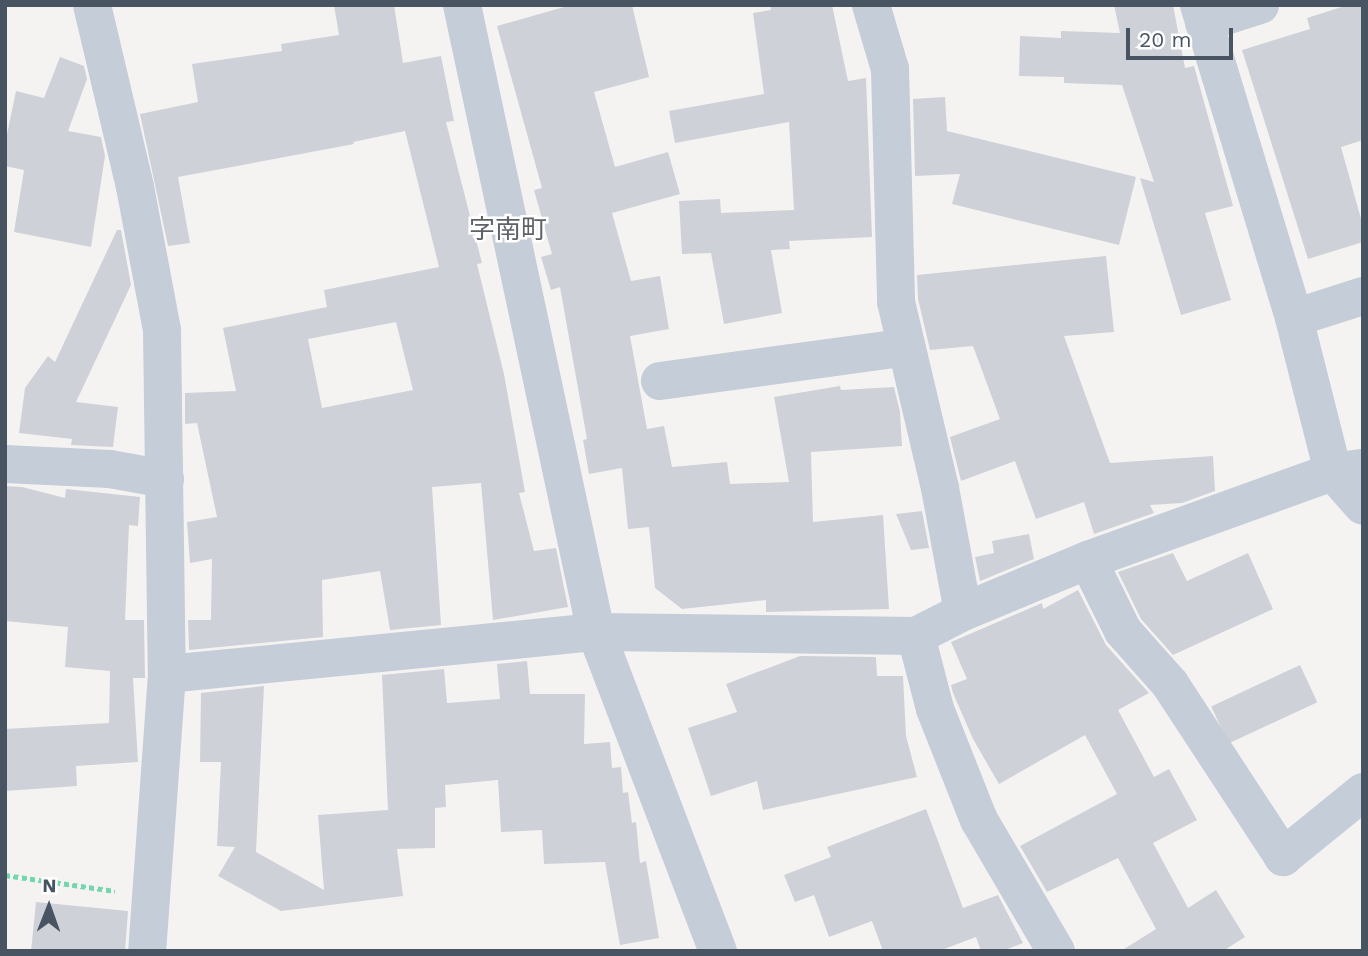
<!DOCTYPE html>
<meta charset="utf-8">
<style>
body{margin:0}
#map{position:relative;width:1368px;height:956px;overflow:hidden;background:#f5f3f2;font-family:"Work Sans","Noto Sans JP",sans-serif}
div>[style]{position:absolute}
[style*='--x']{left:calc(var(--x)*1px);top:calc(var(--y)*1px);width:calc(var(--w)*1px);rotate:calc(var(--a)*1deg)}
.building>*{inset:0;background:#ced1d8;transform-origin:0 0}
.path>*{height:4.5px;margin-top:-2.25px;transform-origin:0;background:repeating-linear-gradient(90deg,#73d6ae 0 5px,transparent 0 8.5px)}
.minor>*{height:38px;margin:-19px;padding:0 19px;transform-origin:19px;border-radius:19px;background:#c5cdd8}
span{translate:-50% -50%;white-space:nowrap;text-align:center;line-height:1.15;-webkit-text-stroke:5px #fff;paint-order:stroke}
.quarter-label{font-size:26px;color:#5e6268}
.frame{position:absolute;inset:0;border:7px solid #485462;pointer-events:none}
.north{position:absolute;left:14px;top:872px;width:70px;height:70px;-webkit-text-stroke:5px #fff;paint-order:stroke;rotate:1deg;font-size:19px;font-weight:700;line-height:28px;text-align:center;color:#485462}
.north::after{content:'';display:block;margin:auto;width:24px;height:32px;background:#485462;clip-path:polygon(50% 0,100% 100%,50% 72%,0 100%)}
.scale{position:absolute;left:1126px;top:28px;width:107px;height:32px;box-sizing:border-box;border:4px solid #485462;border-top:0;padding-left:9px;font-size:21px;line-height:24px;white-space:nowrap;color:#485462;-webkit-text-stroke:5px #fff;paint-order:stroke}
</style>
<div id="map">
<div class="building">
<i style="clip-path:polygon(evenodd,334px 5px,394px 5px,403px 63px,441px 56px,454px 121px,446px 122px,482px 263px,477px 264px,504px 374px,525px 492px,519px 493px,534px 551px,556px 548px,568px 607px,493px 620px,481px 483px,432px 487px,441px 625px,390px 630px,380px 571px,322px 580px,323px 637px,189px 650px,188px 620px,211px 620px,212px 559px,190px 563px,187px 522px,217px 517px,197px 423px,185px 424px,185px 393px,236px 391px,223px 328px,327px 307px,324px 290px,439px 267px,405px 131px,353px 142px,354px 144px,178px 177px,190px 243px,168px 246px,140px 114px,198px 102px,192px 64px,282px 51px,281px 44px,339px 35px,334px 5px,396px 322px,413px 390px,322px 408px,308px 339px,396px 322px)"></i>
<i style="clip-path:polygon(571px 5px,632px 5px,649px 77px,594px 92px,615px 167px,668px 152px,680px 194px,612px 213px,631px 281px,660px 276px,669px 329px,630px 336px,647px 429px,664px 426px,672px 467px,727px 462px,730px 484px,789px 482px,774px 397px,840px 386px,841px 390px,894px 387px,900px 412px,902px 446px,811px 452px,813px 522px,883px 515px,889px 609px,766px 612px,766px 600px,682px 609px,655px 588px,649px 527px,628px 529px,622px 468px,589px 474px,583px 440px,587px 439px,560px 287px,551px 290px,541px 257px,552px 254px,534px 190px,542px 188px,497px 26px)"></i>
<i style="clip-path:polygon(770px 5px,832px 5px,848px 81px,866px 78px,872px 237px,789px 241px,790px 249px,771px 250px,782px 313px,724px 324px,711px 253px,682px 254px,679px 201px,720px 199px,721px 213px,794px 210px,789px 122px,675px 143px,669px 111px,764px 94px,753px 13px,771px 10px)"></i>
<i style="clip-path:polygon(1114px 5px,1173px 5px,1185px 68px,1194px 66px,1233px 206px,1205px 213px,1231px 300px,1181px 315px,1140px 178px,1154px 182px,1122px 85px,1064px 83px,1064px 77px,1019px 76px,1020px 36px,1061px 38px,1061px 31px,1120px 33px)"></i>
<i style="clip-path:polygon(1348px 5px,1363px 5px,1363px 140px,1341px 147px,1363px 226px,1363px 242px,1308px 259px,1242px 50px,1310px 29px,1307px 18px)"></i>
<i style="clip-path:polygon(60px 57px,84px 66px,87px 79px,68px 131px,101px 137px,105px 156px,91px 247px,14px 232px,24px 170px,5px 166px,5px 144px,16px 91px,44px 98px)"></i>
<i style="clip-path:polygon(945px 97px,947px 131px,1136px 177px,1119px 245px,952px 204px,960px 174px,915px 176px,913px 99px)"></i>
<i style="clip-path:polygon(117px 230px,121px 230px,131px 285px,76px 402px,118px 407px,113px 447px,71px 445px,72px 439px,19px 433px,25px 388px,48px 356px,55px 362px)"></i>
<i style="clip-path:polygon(1106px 256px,1114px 332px,1064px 336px,1110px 463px,1213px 456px,1215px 491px,1182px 503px,1150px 505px,1154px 513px,1094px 534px,1084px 502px,1036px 519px,1015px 461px,961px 481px,950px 437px,1000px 419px,973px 346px,930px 350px,918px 299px,917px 275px)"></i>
<i style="clip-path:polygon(5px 486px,22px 487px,65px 498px,66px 489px,140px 497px,138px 526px,129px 525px,125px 620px,144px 620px,145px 678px,133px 678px,138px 762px,76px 766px,77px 786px,5px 791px,5px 729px,109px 723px,110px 671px,65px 667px,68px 627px,5px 621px)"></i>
<i style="clip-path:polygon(922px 511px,929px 548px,911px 550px,896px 514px)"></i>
<i style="clip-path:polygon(1029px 534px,1034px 559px,980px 581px,975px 557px,994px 553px,992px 541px)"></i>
<i style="clip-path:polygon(1173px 553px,1187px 581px,1248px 553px,1273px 609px,1173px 655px,1141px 619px,1118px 572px)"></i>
<i style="clip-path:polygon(1078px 590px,1106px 645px,1149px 693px,1118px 710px,1154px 777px,1169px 769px,1197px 820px,1153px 843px,1188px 908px,1216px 890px,1245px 937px,1223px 951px,1121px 951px,1156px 929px,1118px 858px,1047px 892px,1020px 846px,1117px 794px,1085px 735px,999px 784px,973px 739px,953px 693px,951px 685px,967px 679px,951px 642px,1042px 603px,1043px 609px)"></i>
<i style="clip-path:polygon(800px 656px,876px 657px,877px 676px,903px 676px,906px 736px,917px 777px,763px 810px,757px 781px,711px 796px,688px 728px,737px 712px,726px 684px)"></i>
<i style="clip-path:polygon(527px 661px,530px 694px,585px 694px,584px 744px,610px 742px,612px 768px,621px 767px,623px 793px,628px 792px,632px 823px,636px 822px,640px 863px,646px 861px,659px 938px,620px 945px,605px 862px,544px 864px,542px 830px,501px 832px,498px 780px,445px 785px,446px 807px,435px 808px,435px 848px,397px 849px,403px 896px,281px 911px,218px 876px,235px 847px,217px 846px,221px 762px,200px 762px,201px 693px,264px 686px,256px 852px,324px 890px,318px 815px,388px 810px,382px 675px,444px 669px,447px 703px,500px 699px,497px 664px)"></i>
<i style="left:1300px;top:665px;width:41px;height:98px;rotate:65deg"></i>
<i style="clip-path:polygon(926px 809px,963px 908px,998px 895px,1023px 943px,1002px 951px,981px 951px,976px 937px,939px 951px,883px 951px,872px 921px,829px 937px,814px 895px,795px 902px,784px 875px,831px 857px,827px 847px)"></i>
<i style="clip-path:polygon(36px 902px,128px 911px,125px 951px,31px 951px)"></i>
</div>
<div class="path">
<i style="--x:5;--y:875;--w:111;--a:8.3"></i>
</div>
<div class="minor">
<i style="--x:92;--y:5;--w:187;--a:76.7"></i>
<i style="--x:135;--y:187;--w:146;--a:79.3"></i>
<i style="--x:162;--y:330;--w:344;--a:89.2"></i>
<i style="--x:167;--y:674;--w:278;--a:94.1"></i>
<i style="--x:462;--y:5;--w:641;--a:77.94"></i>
<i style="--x:596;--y:632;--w:342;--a:69.1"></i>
<i style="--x:871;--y:5;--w:67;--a:73.5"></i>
<i style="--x:890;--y:69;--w:233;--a:88.5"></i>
<i style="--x:896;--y:302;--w:191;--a:76.7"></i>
<i style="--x:940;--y:488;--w:126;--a:79.5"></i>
<i style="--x:1199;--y:5;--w:327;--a:73.1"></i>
<i style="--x:1294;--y:318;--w:159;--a:75.8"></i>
<i style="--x:1333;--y:472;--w:45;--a:48.6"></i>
<i style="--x:1204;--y:23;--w:59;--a:-17.8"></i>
<i style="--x:1294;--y:318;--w:72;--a:-17.7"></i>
<i style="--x:660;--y:381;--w:249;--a:-7.8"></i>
<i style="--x:5;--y:464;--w:105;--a:2.7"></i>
<i style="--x:110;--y:469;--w:56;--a:10.3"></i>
<i style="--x:1088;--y:560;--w:79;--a:63.8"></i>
<i style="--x:1123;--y:631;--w:71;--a:48.4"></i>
<i style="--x:1170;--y:684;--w:207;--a:56.8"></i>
<i style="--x:1283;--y:857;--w:103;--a:-39.1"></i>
<i style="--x:916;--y:636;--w:75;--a:75.4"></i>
<i style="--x:935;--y:709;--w:119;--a:68.4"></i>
<i style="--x:979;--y:820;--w:152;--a:59.6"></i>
<i style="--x:167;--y:674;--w:431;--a:-5.6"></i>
<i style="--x:596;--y:632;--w:320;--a:0.7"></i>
<i style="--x:916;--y:636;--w:53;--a:-27.1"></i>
<i style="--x:963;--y:612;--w:135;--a:-22.6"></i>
<i style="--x:1088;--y:560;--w:260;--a:-19.8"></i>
<i style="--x:1333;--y:472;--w:30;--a:-8"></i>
</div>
<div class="quarter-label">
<span style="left:508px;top:230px">字南町</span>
</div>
<div class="frame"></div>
<div class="north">N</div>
<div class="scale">20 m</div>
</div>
